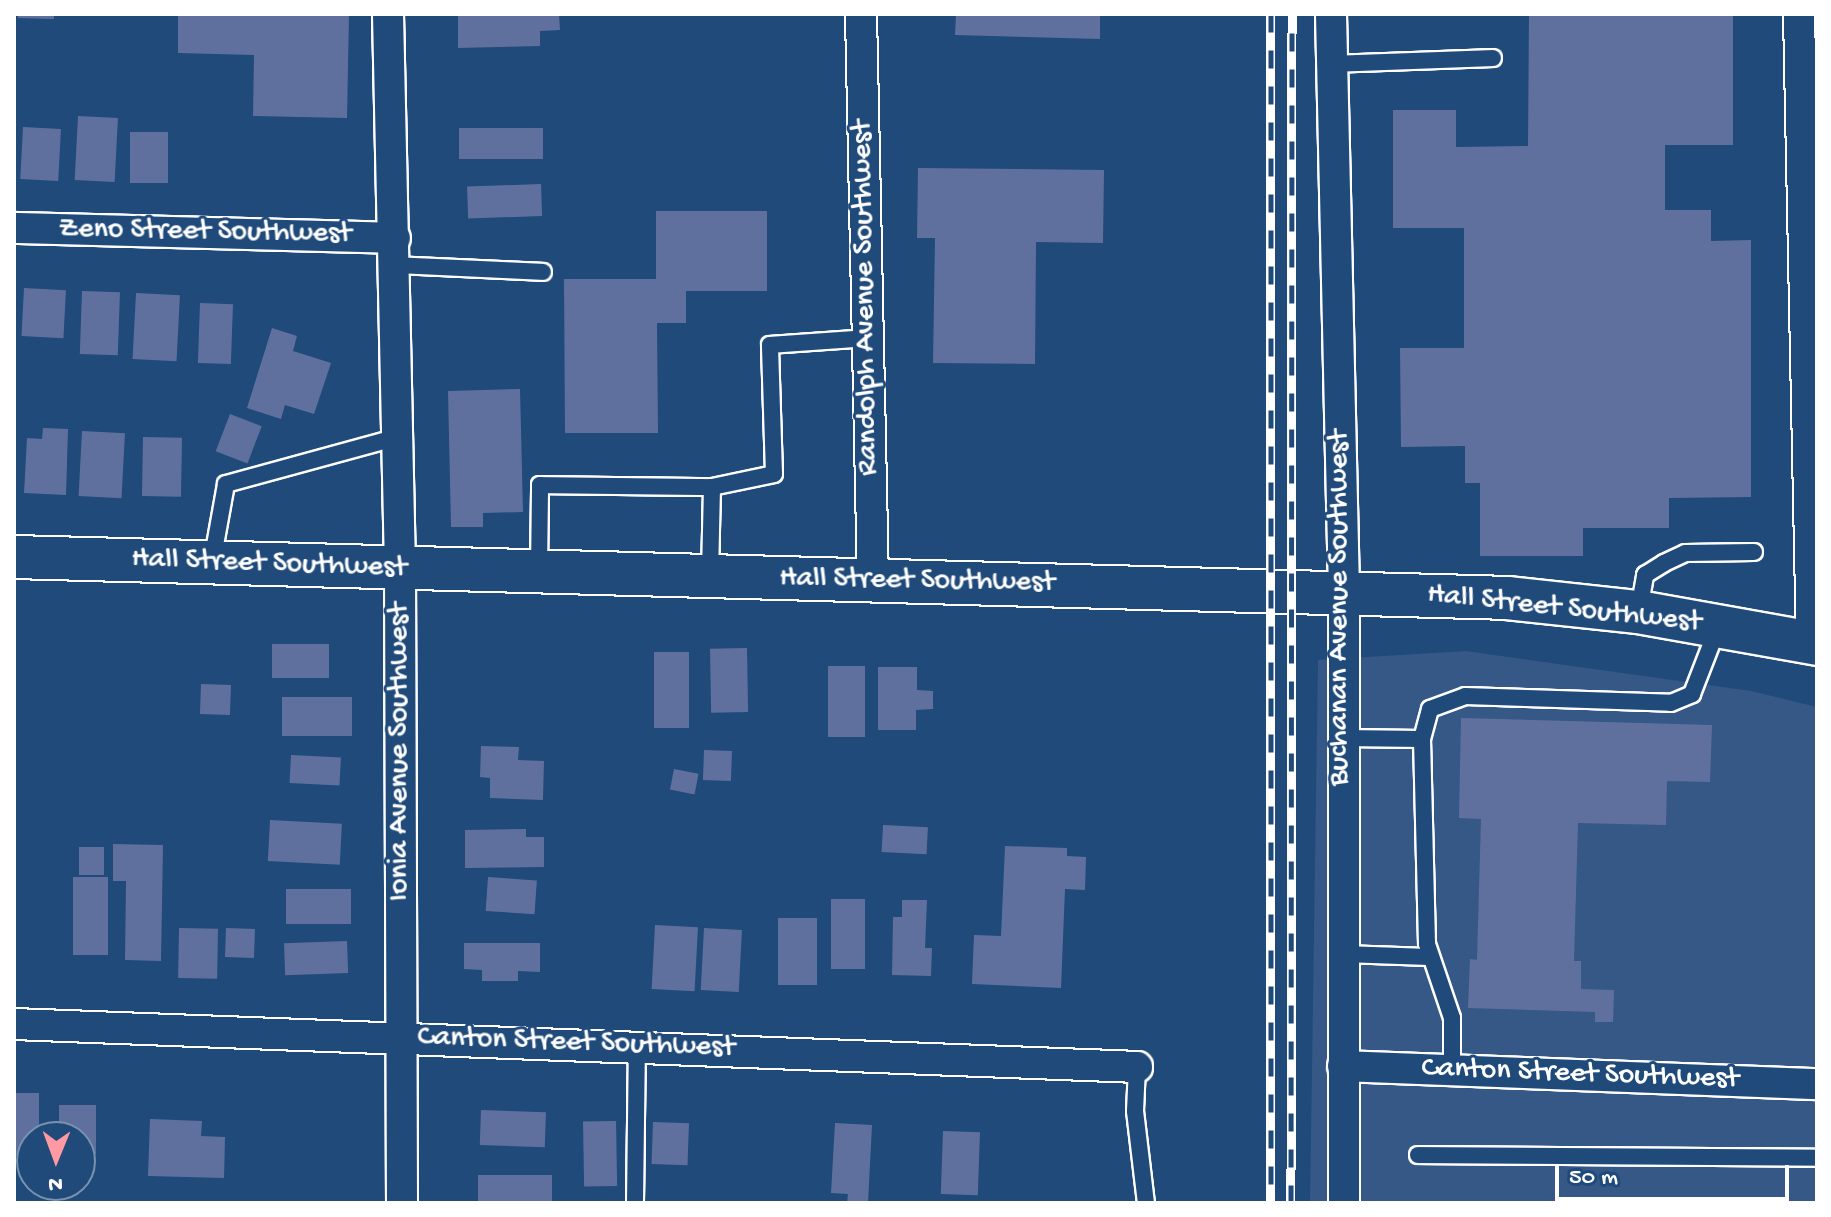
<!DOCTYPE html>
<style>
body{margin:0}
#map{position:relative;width:1831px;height:1217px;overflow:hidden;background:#1f4a7a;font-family:"Gochi Hand",sans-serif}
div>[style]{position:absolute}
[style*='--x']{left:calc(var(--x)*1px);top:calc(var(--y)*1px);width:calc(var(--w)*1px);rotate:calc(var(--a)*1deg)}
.built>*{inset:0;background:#365887}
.building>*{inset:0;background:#60709e;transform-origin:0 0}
.roads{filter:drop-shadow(2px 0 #fff) drop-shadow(-2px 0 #fff) drop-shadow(0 2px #fff) drop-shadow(0 -2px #fff)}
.lane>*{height:16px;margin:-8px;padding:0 8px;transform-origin:8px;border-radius:8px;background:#1f4a7a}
.street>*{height:30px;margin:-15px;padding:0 15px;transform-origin:15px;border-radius:15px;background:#1f4a7a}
.secondary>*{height:42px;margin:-21px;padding:0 21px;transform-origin:21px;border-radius:21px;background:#1f4a7a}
.rail>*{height:9px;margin-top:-4.5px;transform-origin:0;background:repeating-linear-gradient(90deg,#1f4a7a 0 18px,#fff 0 36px);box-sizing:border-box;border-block:2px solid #fff}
span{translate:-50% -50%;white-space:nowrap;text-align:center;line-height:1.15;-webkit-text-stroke:6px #1f4a7a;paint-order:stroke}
.street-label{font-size:30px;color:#fff}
.frame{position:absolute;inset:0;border:16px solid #fff;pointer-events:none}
.north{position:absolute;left:16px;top:1121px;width:80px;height:80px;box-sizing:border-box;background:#1f4a7a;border:2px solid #7992af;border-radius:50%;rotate:181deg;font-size:22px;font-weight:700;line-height:32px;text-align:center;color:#fff}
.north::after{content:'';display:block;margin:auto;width:28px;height:36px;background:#ff9aa2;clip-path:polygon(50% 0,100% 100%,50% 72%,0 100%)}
.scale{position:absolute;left:1555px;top:1165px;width:234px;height:36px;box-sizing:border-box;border:4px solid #fff;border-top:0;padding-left:10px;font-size:24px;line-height:28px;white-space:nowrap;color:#fff;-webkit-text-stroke:6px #1f4a7a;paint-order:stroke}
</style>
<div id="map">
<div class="built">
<i style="clip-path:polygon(1466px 651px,1751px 691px,1817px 707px,1817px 1203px,1310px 1203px,1318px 660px)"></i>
</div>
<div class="building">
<i style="clip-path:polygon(18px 14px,54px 14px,54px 19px,18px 18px)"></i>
<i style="clip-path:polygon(178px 14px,349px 14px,347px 118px,253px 116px,254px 55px,178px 53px)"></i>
<i style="clip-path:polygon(458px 14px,559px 14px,560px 30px,540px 31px,540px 46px,458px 48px)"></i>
<i style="clip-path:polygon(956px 14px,1100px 14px,1100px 39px,955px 35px)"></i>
<i style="clip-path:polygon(1529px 14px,1733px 14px,1733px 145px,1665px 145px,1665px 210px,1711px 210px,1711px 241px,1751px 240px,1751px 497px,1669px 498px,1669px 528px,1583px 528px,1583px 556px,1480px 556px,1480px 483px,1465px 483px,1465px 446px,1401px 447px,1400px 348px,1464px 348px,1464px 228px,1393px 228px,1393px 110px,1456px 110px,1456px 147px,1528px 146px)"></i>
<i style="left:78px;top:116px;width:40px;height:64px;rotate:3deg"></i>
<i style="left:23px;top:127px;width:38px;height:52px;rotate:3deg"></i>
<i style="left:459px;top:128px;width:84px;height:31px"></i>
<i style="left:130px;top:132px;width:38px;height:51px"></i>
<i style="clip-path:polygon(918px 168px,1104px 170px,1103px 243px,1036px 242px,1035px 364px,933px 363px,935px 238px,917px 238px)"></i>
<i style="left:541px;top:184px;width:32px;height:74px;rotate:88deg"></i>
<i style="clip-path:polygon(656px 211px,767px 211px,767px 291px,686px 291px,686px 323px,657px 323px,658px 433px,565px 433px,564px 279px,656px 279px)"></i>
<i style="left:24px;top:288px;width:42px;height:48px;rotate:3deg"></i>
<i style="left:82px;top:291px;width:38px;height:63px;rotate:2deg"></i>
<i style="left:136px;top:293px;width:44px;height:66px;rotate:3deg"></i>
<i style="left:200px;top:303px;width:33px;height:60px;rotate:2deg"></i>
<i style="clip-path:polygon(272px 328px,297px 336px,293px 351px,331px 363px,314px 414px,285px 405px,281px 419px,247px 408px)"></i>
<i style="clip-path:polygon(520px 389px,523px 512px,483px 513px,483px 527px,451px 527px,448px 391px)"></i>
<i style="left:230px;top:414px;width:34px;height:40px;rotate:21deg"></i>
<i style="clip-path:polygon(43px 428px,68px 429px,66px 495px,24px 493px,27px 438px,42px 439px)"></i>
<i style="left:82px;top:431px;width:43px;height:65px;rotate:3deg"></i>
<i style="left:143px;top:437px;width:39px;height:59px;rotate:1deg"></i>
<i style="left:272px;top:644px;width:57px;height:34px"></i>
<i style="left:747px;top:648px;width:64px;height:37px;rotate:89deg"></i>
<i style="left:654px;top:652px;width:35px;height:76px"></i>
<i style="left:828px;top:666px;width:37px;height:71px"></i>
<i style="clip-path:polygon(878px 667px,917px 667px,917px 690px,933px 691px,933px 709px,916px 710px,916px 730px,878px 730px)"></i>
<i style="left:201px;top:684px;width:30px;height:30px;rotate:2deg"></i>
<i style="left:282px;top:697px;width:70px;height:39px"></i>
<i style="clip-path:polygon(1461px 718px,1712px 725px,1710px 782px,1667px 781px,1666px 825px,1578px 823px,1574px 961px,1581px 961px,1581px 989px,1614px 990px,1613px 1022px,1595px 1022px,1595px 1012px,1468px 1008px,1470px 959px,1477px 960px,1481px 819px,1459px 818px)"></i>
<i style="clip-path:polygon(481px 746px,519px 747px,518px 760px,544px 761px,543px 800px,490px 798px,490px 778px,480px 777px)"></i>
<i style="left:704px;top:750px;width:28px;height:30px;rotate:2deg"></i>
<i style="left:291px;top:755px;width:50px;height:28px;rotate:3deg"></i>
<i style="left:674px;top:769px;width:25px;height:21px;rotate:11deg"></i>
<i style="left:270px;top:820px;width:72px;height:41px;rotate:3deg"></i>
<i style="left:883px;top:825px;width:45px;height:27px;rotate:3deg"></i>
<i style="clip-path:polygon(526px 829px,526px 837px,544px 837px,544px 867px,465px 868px,465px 830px)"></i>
<i style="clip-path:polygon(113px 844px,163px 845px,161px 961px,125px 960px,126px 881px,113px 881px)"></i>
<i style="clip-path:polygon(1005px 846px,1067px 848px,1067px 856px,1086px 857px,1085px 890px,1065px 889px,1061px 988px,972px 984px,974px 935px,1001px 936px)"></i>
<i style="left:79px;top:847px;width:25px;height:28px"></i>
<i style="left:73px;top:877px;width:35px;height:78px"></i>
<i style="left:488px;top:877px;width:49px;height:34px;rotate:4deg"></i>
<i style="left:286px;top:889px;width:65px;height:35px"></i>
<i style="left:831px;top:899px;width:34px;height:70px"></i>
<i style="clip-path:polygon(902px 900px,927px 900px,925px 948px,932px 948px,931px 976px,892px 975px,893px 917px,902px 917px)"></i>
<i style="left:778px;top:918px;width:39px;height:67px"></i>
<i style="left:655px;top:925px;width:43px;height:64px;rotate:3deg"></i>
<i style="left:179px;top:928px;width:39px;height:50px;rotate:1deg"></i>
<i style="left:226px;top:928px;width:29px;height:29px;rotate:2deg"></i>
<i style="left:704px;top:928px;width:38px;height:62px;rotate:3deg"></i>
<i style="left:347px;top:941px;width:32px;height:63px;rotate:88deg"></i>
<i style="clip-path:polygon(464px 943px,540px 943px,540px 972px,518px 971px,518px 981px,482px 981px,482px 970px,464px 969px)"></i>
<i style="clip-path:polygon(15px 1093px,39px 1093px,39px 1137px,32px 1137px,32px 1156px,14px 1156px)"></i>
<i style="clip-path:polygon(59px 1105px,96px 1105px,96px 1154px,80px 1154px,80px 1137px,59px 1137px)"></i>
<i style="left:481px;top:1110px;width:65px;height:35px;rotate:2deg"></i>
<i style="clip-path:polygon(150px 1119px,202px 1121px,201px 1136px,225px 1137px,224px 1178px,148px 1176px)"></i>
<i style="left:616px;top:1121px;width:65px;height:33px;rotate:89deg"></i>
<i style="left:653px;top:1122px;width:36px;height:42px;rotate:2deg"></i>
<i style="clip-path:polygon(835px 1123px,872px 1125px,868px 1203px,847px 1203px,848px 1194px,831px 1193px)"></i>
<i style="left:943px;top:1131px;width:37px;height:63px;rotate:2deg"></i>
<i style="left:478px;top:1175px;width:74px;height:28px"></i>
</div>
<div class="roads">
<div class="lane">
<i style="--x:1332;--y:64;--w:161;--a:-2.1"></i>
<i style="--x:395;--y:265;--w:148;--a:2.7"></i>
<i style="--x:212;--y:562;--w:79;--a:-79.8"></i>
<i style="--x:226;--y:484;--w:178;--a:-15.3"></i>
<i style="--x:539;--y:572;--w:87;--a:-89.3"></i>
<i style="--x:540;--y:485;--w:172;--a:0.7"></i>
<i style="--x:710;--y:575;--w:88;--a:-88.7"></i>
<i style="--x:712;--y:487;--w:63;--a:-11.8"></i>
<i style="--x:774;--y:474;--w:129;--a:-91.8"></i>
<i style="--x:770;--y:345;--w:98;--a:-4.1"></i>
<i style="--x:1639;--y:610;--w:36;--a:-80"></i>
<i style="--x:1645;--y:575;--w:22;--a:-32"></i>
<i style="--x:1664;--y:563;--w:23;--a:-25"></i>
<i style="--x:1685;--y:553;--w:69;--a:-0.8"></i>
<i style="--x:1343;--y:738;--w:79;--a:0.7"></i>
<i style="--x:1422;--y:739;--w:31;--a:-75"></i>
<i style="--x:1430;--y:709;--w:37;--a:-20"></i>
<i style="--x:1465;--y:696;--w:206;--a:1.9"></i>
<i style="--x:1671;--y:703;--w:23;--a:-23"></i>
<i style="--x:1692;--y:694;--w:72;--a:-68.8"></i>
<i style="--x:1422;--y:739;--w:205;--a:88.6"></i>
<i style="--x:1427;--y:944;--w:78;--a:71.3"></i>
<i style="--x:1452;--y:1018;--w:52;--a:90"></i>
<i style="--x:1344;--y:954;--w:84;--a:2"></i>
<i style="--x:1137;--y:1067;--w:44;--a:92.6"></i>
<i style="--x:1135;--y:1111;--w:93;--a:83.2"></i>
<i style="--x:1418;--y:1155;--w:399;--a:0.4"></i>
<i style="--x:635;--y:1203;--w:157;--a:-89.3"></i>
</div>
<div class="street">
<i style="--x:388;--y:14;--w:555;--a:88.76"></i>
<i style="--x:400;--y:569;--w:634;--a:89.82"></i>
<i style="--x:861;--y:14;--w:567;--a:88.79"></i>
<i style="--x:1331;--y:14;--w:578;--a:88.71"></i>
<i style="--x:1344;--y:592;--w:611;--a:90"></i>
<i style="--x:1799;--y:14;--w:629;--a:88.82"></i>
<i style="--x:14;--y:228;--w:381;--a:1.5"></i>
<i style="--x:14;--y:1024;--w:1124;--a:2.19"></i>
<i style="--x:1343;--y:1066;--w:474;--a:2.2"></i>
</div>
<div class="secondary">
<i style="--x:14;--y:557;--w:1494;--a:1.57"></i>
<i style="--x:1507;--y:598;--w:132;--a:6.1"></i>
<i style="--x:1638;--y:612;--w:182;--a:10.1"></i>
</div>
</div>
<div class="rail">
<i style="--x:1271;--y:14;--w:1189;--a:90"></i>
<i style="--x:1291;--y:1203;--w:1189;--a:-89.95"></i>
</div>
<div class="street-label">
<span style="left:205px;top:233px;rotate:1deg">Zeno Street Southwest</span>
<span style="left:867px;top:298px;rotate:-91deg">Randolph Avenue Southwest</span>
<span style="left:269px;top:565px;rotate:2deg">Hall Street Southwest</span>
<span style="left:917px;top:582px;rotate:1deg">Hall Street Southwest</span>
<span style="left:1341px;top:608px;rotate:-90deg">Buchanan Avenue Southwest</span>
<span style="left:1564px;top:610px;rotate:6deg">Hall Street Southwest</span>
<span style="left:401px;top:752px;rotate:-90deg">Ionia Avenue Southwest</span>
<span style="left:576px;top:1044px;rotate:2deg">Canton Street Southwest</span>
<span style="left:1580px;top:1075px;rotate:2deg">Canton Street Southwest</span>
</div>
<div class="frame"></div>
<div class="north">N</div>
<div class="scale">50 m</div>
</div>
